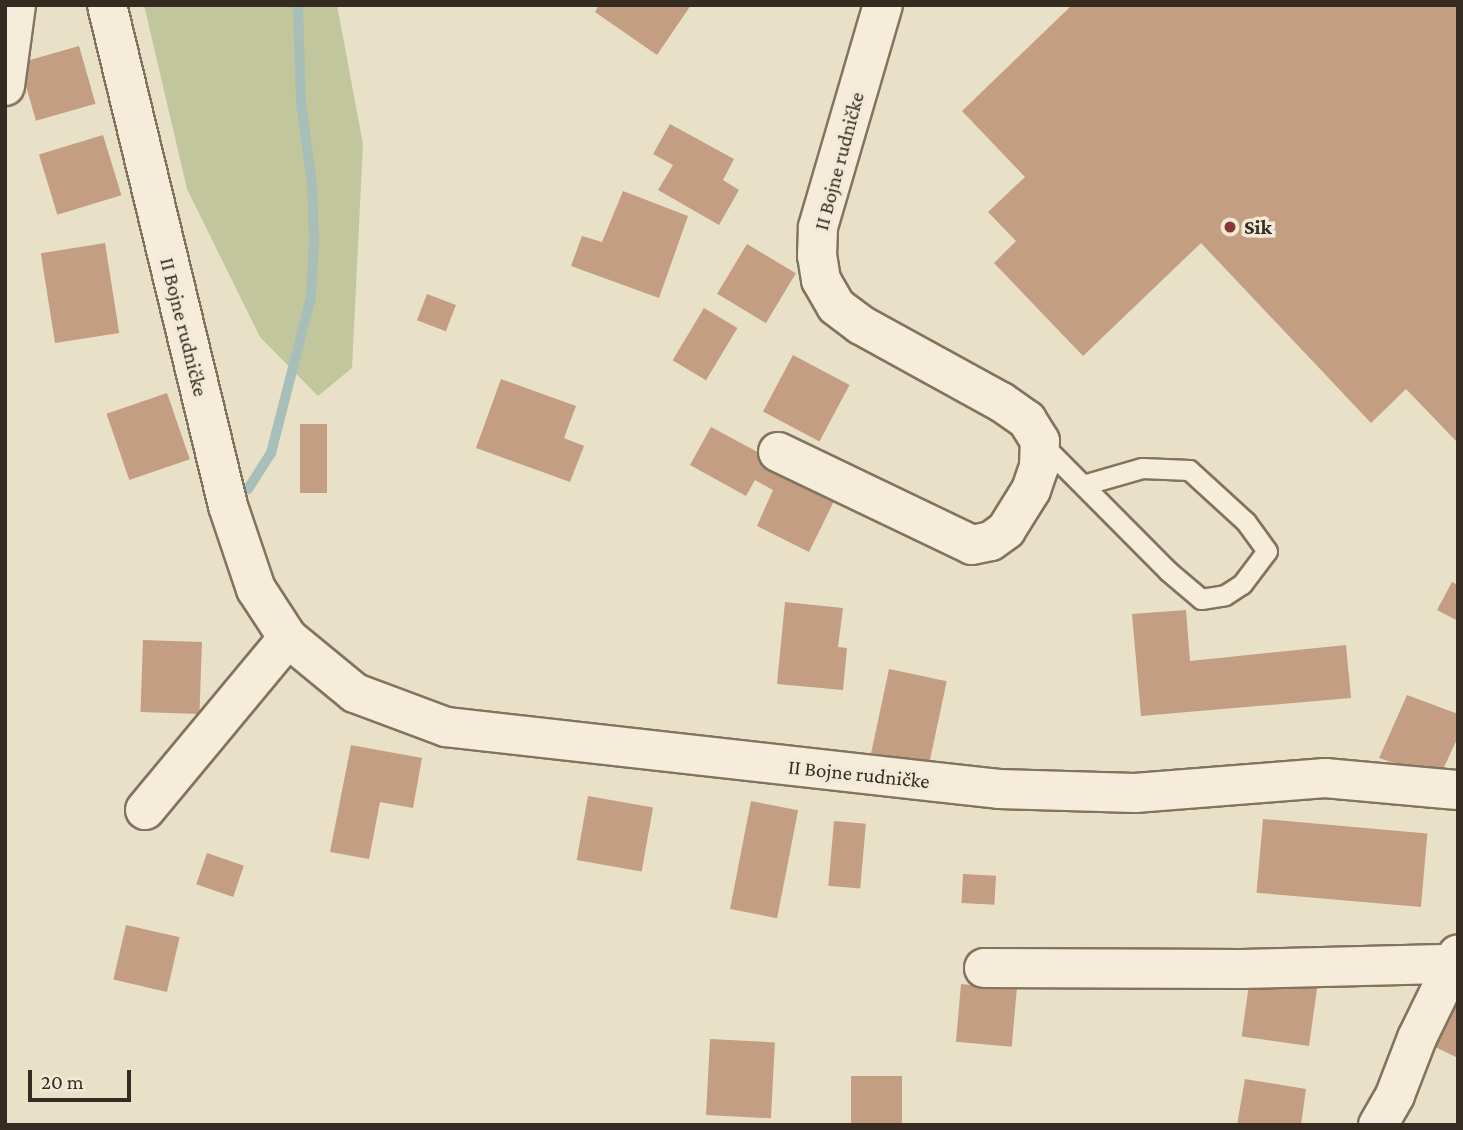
<!DOCTYPE html>
<meta charset="utf-8">
<style>
body{margin:0}
#map{position:relative;width:1463px;height:1130px;overflow:hidden;background:#e9e0c8;font-family:"Crimson Pro",serif}
div>[style]{position:absolute}
[style*='--x']{left:calc(var(--x)*1px);top:calc(var(--y)*1px);width:calc(var(--w)*1px);rotate:calc(var(--a)*1deg)}
.green>*{inset:0;background:#c1c69d}
.stream>*{height:10px;margin:-5px;padding:0 5px;transform-origin:5px;border-radius:5px;background:#a8beb8}
.building>*{inset:0;background:#c39e82;transform-origin:0 0}
.roads{filter:drop-shadow(2px 0 #83735f) drop-shadow(-2px 0 #83735f) drop-shadow(0 2px #83735f) drop-shadow(0 -2px #83735f)}
.lane>*{height:19px;margin:-9.5px;padding:0 9.5px;transform-origin:9.5px;border-radius:9.5px;background:#f5edda}
.street>*{height:38px;margin:-19px;padding:0 19px;transform-origin:19px;border-radius:19px;background:#f5edda}
.dots>*{width:19px;height:19px;translate:-50% -50%;box-sizing:border-box;border:4px solid #f2ead6;border-radius:50%}
span{translate:-50% -50%;white-space:nowrap;text-align:center;line-height:1.15;-webkit-text-stroke:7px #f2ead6;paint-order:stroke}
.street-label{font-size:21px;color:#352b21}
.poi-label{font-size:21px;color:#352b21;font-weight:700}
.left{translate:0 -50%;text-align:left}
.frame{position:absolute;inset:0;border:7px solid #352b21;pointer-events:none}
.scale{position:absolute;left:28px;top:1070px;width:103px;height:32px;box-sizing:border-box;border:4px solid #352b21;border-top:0;padding-left:9px;font-size:21px;line-height:24px;white-space:nowrap;color:#352b21;-webkit-text-stroke:5px #f2ead6;paint-order:stroke}
</style>
<div id="map">
<div class="green">
<i style="clip-path:polygon(144px 5px,337px 5px,363px 144px,352px 368px,318px 396px,260px 337px,187px 189px)"></i>
</div>
<div class="stream">
<i style="--x:248;--y:489;--w:43;--a:-57.4"></i>
<i style="--x:271;--y:453;--w:161;--a:-75.6"></i>
<i style="--x:311;--y:297;--w:56;--a:-86.9"></i>
<i style="--x:314;--y:241;--w:57;--a:-92"></i>
<i style="--x:312;--y:184;--w:82;--a:-97.7"></i>
<i style="--x:301;--y:103;--w:98;--a:-91.8"></i>
</div>
<div class="building">
<i style="clip-path:polygon(599px 5px,691px 5px,657px 55px,595px 12px)"></i>
<i style="clip-path:polygon(1072px 5px,1458px 5px,1458px 443px,1406px 389px,1371px 423px,1201px 243px,1083px 356px,994px 263px,1016px 241px,988px 212px,1025px 177px,962px 111px)"></i>
<i style="left:79px;top:46px;width:60px;height:62px;rotate:74deg"></i>
<i style="clip-path:polygon(670px 124px,734px 159px,723px 180px,739px 190px,719px 225px,658px 190px,673px 165px,653px 154px)"></i>
<i style="left:103px;top:135px;width:63px;height:67px;rotate:73deg"></i>
<i style="clip-path:polygon(623px 191px,688px 216px,659px 298px,571px 266px,582px 236px,602px 242px)"></i>
<i style="left:105px;top:243px;width:91px;height:65px;rotate:81deg"></i>
<i style="left:747px;top:244px;width:57px;height:58px;rotate:31deg"></i>
<i style="left:427px;top:294px;width:31px;height:28px;rotate:21deg"></i>
<i style="left:704px;top:308px;width:39px;height:61px;rotate:31deg"></i>
<i style="left:793px;top:355px;width:64px;height:64px;rotate:28deg"></i>
<i style="clip-path:polygon(501px 379px,576px 406px,564px 438px,584px 446px,570px 482px,476px 448px)"></i>
<i style="left:167px;top:393px;width:70px;height:64px;rotate:71deg"></i>
<i style="left:300px;top:424px;width:27px;height:69px"></i>
<i style="clip-path:polygon(711px 427px,837px 495px,809px 552px,757px 526px,773px 490px,755px 480px,746px 496px,690px 465px)"></i>
<i style="clip-path:polygon(1452px 582px,1458px 585px,1458px 621px,1437px 610px)"></i>
<i style="clip-path:polygon(785px 602px,843px 608px,838px 647px,847px 648px,843px 690px,777px 684px)"></i>
<i style="clip-path:polygon(1186px 610px,1190px 661px,1346px 645px,1351px 698px,1141px 716px,1132px 614px)"></i>
<i style="left:143px;top:640px;width:59px;height:72px;rotate:2deg"></i>
<i style="left:889px;top:669px;width:59px;height:86px;rotate:12deg"></i>
<i style="clip-path:polygon(1407px 695px,1458px 714px,1458px 737px,1439px 778px,1379px 758px)"></i>
<i style="clip-path:polygon(351px 745px,422px 758px,413px 808px,380px 802px,369px 859px,330px 852px)"></i>
<i style="left:588px;top:796px;width:66px;height:65px;rotate:10deg"></i>
<i style="left:751px;top:801px;width:48px;height:110px;rotate:11deg"></i>
<i style="left:1263px;top:819px;width:165px;height:74px;rotate:5deg"></i>
<i style="left:834px;top:821px;width:32px;height:65px;rotate:5deg"></i>
<i style="left:207px;top:853px;width:39px;height:33px;rotate:19deg"></i>
<i style="left:963px;top:874px;width:33px;height:29px;rotate:3deg"></i>
<i style="left:126px;top:925px;width:55px;height:56px;rotate:13deg"></i>
<i style="left:1250px;top:977px;width:68px;height:60px;rotate:8deg"></i>
<i style="left:961px;top:984px;width:56px;height:58px;rotate:5deg"></i>
<i style="clip-path:polygon(1458px 984px,1458px 1058px,1425px 1042px)"></i>
<i style="left:710px;top:1039px;width:65px;height:76px;rotate:3deg"></i>
<i style="left:851px;top:1076px;width:51px;height:49px"></i>
<i style="clip-path:polygon(1245px 1079px,1306px 1089px,1301px 1125px,1237px 1125px)"></i>
</div>
<div class="roads">
<div class="lane">
<i style="--x:1040;--y:442;--w:182;--a:45.2"></i>
<i style="--x:1168;--y:571;--w:43;--a:40.3"></i>
<i style="--x:1201;--y:599;--w:24;--a:-9"></i>
<i style="--x:1225;--y:595;--w:20;--a:-33"></i>
<i style="--x:1242;--y:584;--w:41;--a:-52.9"></i>
<i style="--x:1267;--y:551;--w:36;--a:-126"></i>
<i style="--x:1246;--y:522;--w:77;--a:-137.6"></i>
<i style="--x:1189;--y:470;--w:47;--a:-177.6"></i>
<i style="--x:1142;--y:468;--w:61;--a:163.9"></i>
</div>
<div class="street">
<i style="--x:107;--y:5;--w:515;--a:76.42"></i>
<i style="--x:228;--y:506;--w:88;--a:71.4"></i>
<i style="--x:256;--y:589;--w:59;--a:56.9"></i>
<i style="--x:288;--y:638;--w:87;--a:39.4"></i>
<i style="--x:355;--y:693;--w:97;--a:20.5"></i>
<i style="--x:446;--y:727;--w:556;--a:6.4"></i>
<i style="--x:999;--y:789;--w:136;--a:1.7"></i>
<i style="--x:1135;--y:793;--w:191;--a:-4.5"></i>
<i style="--x:1325;--y:778;--w:134;--a:5.2"></i>
<i style="--x:5;--y:86;--w:82;--a:-82.3"></i>
<i style="--x:778;--y:452;--w:215;--a:25.6"></i>
<i style="--x:972;--y:545;--w:19;--a:-12"></i>
<i style="--x:991;--y:541;--w:19;--a:-36"></i>
<i style="--x:1006;--y:530;--w:47;--a:-58"></i>
<i style="--x:1031;--y:490;--w:24;--a:-71"></i>
<i style="--x:1039;--y:467;--w:26;--a:-88"></i>
<i style="--x:1040;--y:441;--w:25;--a:-122"></i>
<i style="--x:1027;--y:420;--w:32;--a:-145"></i>
<i style="--x:1001;--y:402;--w:160;--a:-151.2"></i>
<i style="--x:861;--y:325;--w:31;--a:-143"></i>
<i style="--x:836;--y:306;--w:30;--a:-120"></i>
<i style="--x:821;--y:280;--w:24;--a:-99"></i>
<i style="--x:817;--y:256;--w:29;--a:-88"></i>
<i style="--x:818;--y:227;--w:231;--a:-73.7"></i>
<i style="--x:145;--y:810;--w:224;--a:-50.3"></i>
<i style="--x:984;--y:968;--w:258;--a:0.2"></i>
<i style="--x:1242;--y:969;--w:211;--a:-1.4"></i>
<i style="--x:1378;--y:1125;--w:34;--a:-60"></i>
<i style="--x:1395;--y:1095;--w:61;--a:-68.9"></i>
<i style="--x:1417;--y:1038;--w:93;--a:-64"></i>
</div>
</div>
<div class="dots">
<i style="left:1230px;top:227px;background:#8b3636"></i>
</div>
<div class="street-label">
<span style="left:839px;top:161px;rotate:-75deg">II Bojne rudničke</span>
<span style="left:184px;top:327px;rotate:76deg">II Bojne rudničke</span>
<span style="left:859px;top:774px;rotate:6deg">II Bojne rudničke</span>
</div>
<div class="poi-label">
<span class="left" style="left:1244px;top:227px">Sik</span>
</div>
<div class="frame"></div>
<div class="scale">20 m</div>
</div>
